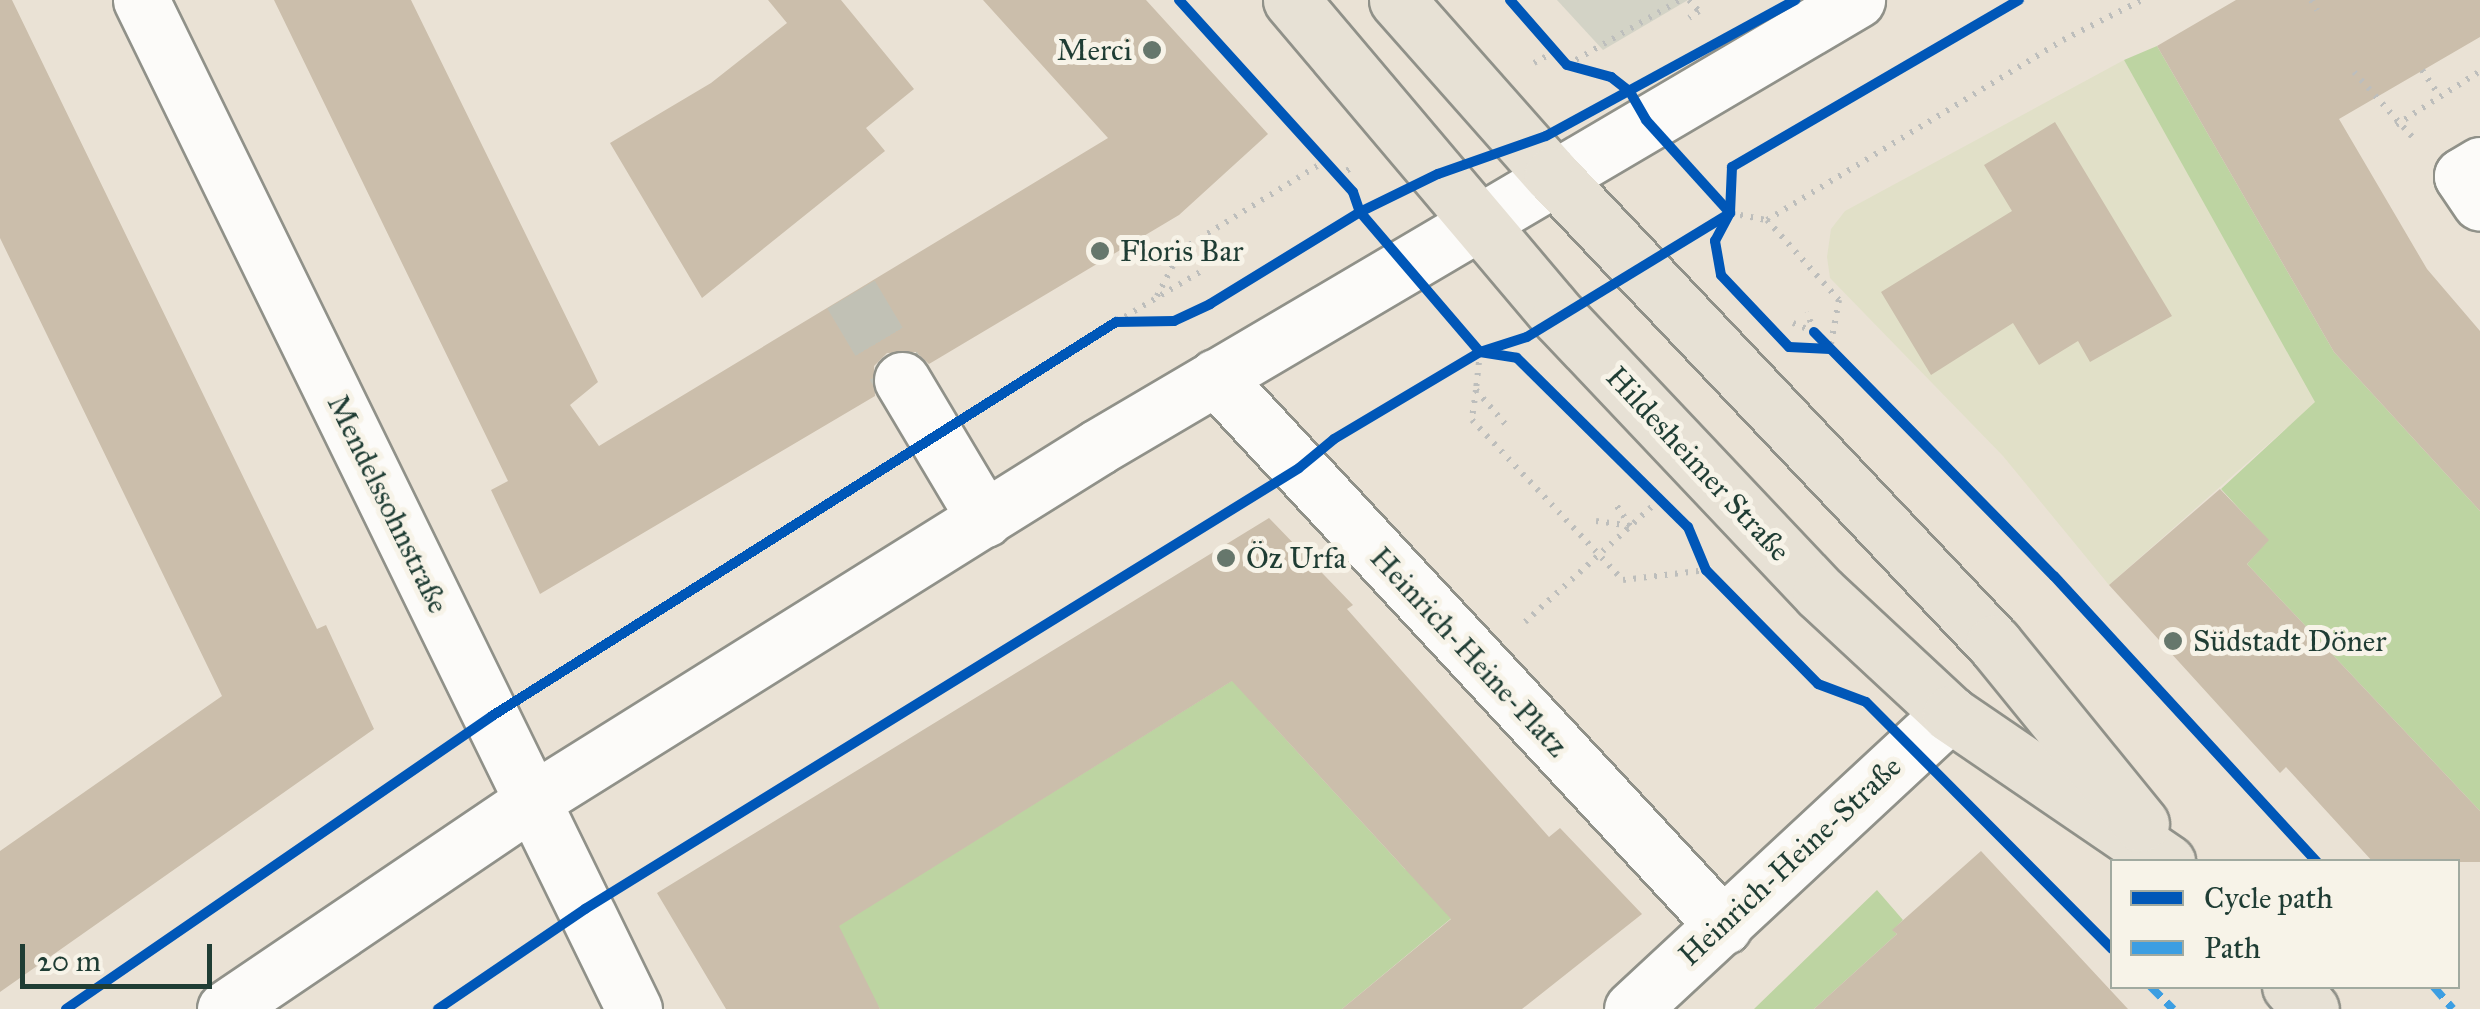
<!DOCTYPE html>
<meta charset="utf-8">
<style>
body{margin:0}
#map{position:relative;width:2480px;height:1009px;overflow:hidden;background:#eae2d5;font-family:"IM FELL Great Primer",serif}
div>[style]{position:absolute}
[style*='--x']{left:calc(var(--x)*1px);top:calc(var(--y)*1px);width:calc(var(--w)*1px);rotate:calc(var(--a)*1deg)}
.built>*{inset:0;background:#e1e0c8}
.industrial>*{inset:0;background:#d3d3c6}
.green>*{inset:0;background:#bdd4a2}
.building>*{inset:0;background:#cbbeab}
.minor-tunnel>*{height:55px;margin-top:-27.5px;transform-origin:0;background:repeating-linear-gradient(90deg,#c1c1b5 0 55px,transparent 0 83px)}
.path>*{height:6px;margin-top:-3px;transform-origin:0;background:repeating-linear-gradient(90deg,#bdbebc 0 2.5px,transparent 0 10.5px)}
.roads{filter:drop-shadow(2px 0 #909189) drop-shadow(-2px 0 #909189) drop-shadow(0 2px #909189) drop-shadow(0 -2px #909189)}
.minor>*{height:55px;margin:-27.5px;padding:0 27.5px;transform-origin:27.5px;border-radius:27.5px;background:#fcfbf9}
.major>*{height:55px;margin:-27.5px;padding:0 27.5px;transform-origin:27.5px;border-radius:27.5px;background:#e7e1d5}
.quiet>*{height:8px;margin-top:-4px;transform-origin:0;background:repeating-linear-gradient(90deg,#3c9ee2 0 15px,transparent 0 23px)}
.cycleway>*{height:10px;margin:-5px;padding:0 5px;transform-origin:5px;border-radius:5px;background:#0057b8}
.dots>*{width:28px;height:28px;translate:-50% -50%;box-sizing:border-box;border:5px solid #f7f3e8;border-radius:50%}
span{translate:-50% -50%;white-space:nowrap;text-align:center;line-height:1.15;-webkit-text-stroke:10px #f7f3e8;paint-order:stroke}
.poi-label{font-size:30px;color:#1f3d34}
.right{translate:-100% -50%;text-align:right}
.left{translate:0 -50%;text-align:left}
.street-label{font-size:30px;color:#1f3d34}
.legend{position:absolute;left:2110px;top:859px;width:350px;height:130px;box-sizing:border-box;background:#f7f3e8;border:2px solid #a1aaa0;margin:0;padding:12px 18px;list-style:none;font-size:30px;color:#1f3d34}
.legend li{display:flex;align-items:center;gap:20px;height:50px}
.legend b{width:50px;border:2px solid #a1aaa0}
.scale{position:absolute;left:20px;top:944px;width:192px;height:45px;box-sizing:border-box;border:5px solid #1f3d34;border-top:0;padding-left:12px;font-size:30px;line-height:35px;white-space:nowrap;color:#1f3d34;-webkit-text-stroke:8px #f7f3e8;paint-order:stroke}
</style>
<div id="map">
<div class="built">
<i style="clip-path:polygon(2124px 60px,2316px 402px,2109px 585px,2003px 456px,1830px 278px,1827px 257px,1831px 229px,1845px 211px)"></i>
</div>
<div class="industrial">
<i style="clip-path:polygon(1557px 0,1688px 0,1603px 50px)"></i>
</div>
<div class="green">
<i style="clip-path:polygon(2157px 46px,2334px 352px,2480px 511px,2480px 811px,2247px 564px,2268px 540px,2221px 489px,2315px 402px,2124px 60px)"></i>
<i style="clip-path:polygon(1262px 662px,1269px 721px,1405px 869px,1478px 896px,1342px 1009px,880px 1009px,828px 932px)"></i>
<i style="clip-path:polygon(1877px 890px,1903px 920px,1893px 930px,1897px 934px,1814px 1009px,1754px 1009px)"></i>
</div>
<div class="building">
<i style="clip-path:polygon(0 0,12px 0,317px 629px,326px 625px,374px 729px,0 992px,0 851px,222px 696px,0 238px)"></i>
<i style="clip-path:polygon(274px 0,411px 0,598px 382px,570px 405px,599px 446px,1108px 138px,983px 0,1146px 0,1268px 134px,1179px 215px,929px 364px,916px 352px,887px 353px,874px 366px,875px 396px,540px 594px,491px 490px,508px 481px)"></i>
<i style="clip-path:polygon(768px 0,841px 0,914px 89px,866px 128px,885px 151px,702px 298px,610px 143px,711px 83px,787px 23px)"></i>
<i style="clip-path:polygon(2236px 0,2480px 0,2480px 37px,2339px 119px,2427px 269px,2480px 331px,2480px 511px,2334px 352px,2157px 46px)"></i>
<i style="clip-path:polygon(2055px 122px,2172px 316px,2090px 362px,2078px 341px,2039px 365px,2013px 323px,1931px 375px,1881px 292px,2012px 211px,1984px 165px)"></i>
<i style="clip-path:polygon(2220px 489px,2269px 540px,2247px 564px,2480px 811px,2480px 862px,2373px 862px,2286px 767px,2280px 773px,2109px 585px)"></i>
<i style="clip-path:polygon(1269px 518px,1353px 605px,1347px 609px,1549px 837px,1560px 828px,1642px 914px,1522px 1009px,1342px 1009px,1451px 919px,1232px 681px,839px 926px,880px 1009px,726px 1009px,657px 893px)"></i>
<i style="clip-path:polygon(1981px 851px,2128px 1009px,1814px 1009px,1897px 934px,1892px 930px)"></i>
</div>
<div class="minor-tunnel">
<i style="--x:851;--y:294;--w:100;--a:59.3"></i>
</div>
<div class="path">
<i style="--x:1689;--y:0;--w:15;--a:48"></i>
<i style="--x:1699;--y:11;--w:12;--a:145"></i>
<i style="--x:2311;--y:0;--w:12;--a:59"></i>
<i style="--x:1534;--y:63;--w:25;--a:-29"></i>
<i style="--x:1567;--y:65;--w:130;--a:-29.9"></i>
<i style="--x:2422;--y:70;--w:30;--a:56"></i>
<i style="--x:2354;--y:72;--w:93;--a:48.1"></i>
<i style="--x:2396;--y:125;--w:100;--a:-32.7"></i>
<i style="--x:1338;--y:176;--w:19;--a:-32"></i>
<i style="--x:1730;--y:213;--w:38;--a:11"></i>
<i style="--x:1767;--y:220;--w:108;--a:48"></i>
<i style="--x:1839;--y:300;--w:50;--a:100.4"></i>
<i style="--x:1767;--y:220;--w:346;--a:-31.3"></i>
<i style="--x:2063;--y:40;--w:89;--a:-26.9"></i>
<i style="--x:1157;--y:296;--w:52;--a:-62.4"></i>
<i style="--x:1181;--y:250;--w:169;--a:-31.7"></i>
<i style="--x:1116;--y:322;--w:104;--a:-30.8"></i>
<i style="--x:1793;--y:323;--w:23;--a:23"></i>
<i style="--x:1814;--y:332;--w:21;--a:-109"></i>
<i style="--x:1480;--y:352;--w:38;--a:96"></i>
<i style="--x:1476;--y:390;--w:48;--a:49.3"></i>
<i style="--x:1476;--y:390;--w:30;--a:98"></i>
<i style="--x:1472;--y:420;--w:220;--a:46.7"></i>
<i style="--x:1623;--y:580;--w:84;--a:-6.9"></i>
<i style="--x:1596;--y:521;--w:34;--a:8"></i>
<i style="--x:1630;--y:526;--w:27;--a:-123"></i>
<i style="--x:1525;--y:622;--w:177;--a:-42.3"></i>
</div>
<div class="roads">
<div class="minor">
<i style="--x:141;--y:0;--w:1123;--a:63.96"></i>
<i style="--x:2480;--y:165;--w:21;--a:149"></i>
<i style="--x:2462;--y:176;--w:32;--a:56"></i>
<i style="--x:1215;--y:377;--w:749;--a:47.17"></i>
<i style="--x:902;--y:380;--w:162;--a:59.2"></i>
<i style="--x:225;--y:1009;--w:371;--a:-34.1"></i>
<i style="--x:532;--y:801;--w:668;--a:-32.02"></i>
<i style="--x:1098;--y:447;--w:881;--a:-30.5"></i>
<i style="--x:1632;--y:1009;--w:434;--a:-42.9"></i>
</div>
<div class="major">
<i style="--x:1291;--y:0;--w:415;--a:49.8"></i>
<i style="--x:1559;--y:317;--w:380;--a:46.6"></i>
<i style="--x:1820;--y:593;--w:178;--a:42.9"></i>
<i style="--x:1950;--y:714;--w:263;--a:34.3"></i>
<i style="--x:1397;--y:0;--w:234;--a:48.5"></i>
<i style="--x:1552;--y:175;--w:644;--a:46.64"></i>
<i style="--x:1994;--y:643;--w:233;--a:50.9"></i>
<i style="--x:2290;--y:986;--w:31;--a:48"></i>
</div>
</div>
<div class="quiet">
<i style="--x:2150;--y:986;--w:33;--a:45"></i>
<i style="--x:2433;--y:986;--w:30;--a:49"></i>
</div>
<div class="cycleway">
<i style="--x:1179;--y:0;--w:259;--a:47.8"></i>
<i style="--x:1353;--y:192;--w:21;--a:71"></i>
<i style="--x:1360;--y:212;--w:184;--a:49.4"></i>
<i style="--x:1480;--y:352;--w:37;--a:9"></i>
<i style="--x:1517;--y:358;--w:240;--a:44.7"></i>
<i style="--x:1688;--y:527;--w:47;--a:67.3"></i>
<i style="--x:1706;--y:570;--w:160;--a:45.5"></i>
<i style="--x:1818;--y:684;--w:51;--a:20.6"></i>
<i style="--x:1866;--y:702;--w:349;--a:45.1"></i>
<i style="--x:1510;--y:0;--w:86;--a:48.8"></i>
<i style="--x:1567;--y:65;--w:46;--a:15.3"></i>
<i style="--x:1611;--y:77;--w:24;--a:38"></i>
<i style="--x:1630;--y:92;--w:32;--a:60"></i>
<i style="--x:1646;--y:120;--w:125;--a:47.9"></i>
<i style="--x:1814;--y:332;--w:342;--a:45.5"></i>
<i style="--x:2054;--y:576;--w:389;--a:47.4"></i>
<i style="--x:1830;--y:349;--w:41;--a:-177.2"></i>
<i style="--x:1789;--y:347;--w:99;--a:-133.4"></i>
<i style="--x:1721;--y:275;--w:35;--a:-100"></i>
<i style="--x:1715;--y:241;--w:32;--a:-62"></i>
<i style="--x:1730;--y:213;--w:46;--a:-87.5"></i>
<i style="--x:1732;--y:167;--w:332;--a:-30.2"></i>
<i style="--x:66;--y:1009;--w:517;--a:-34.52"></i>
<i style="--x:492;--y:716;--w:738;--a:-32.27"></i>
<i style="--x:1116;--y:322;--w:58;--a:-1"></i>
<i style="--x:1174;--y:321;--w:40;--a:-25"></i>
<i style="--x:1210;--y:304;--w:176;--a:-31.5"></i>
<i style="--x:1360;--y:212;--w:87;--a:-26"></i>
<i style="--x:1438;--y:174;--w:114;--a:-19.4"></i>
<i style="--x:1546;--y:136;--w:284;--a:-28.6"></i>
<i style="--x:438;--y:1009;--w:178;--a:-34.2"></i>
<i style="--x:585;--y:909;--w:839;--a:-31.7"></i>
<i style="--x:1299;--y:468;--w:45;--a:-39.6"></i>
<i style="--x:1334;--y:439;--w:170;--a:-30.8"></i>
<i style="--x:1480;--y:352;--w:49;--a:-17.7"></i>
<i style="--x:1527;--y:337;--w:238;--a:-31.4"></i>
</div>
<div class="dots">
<i style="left:1152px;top:50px;background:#66776c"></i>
<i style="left:1100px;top:251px;background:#66776c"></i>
<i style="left:1226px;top:558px;background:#66776c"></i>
<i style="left:2173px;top:641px;background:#66776c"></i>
</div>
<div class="poi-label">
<span class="right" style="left:1132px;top:50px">Merci</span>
<span class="left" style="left:1120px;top:251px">Floris Bar</span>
<span class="left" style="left:1246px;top:558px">Öz Urfa</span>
<span class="left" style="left:2193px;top:641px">Südstadt Döner</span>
</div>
<div class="street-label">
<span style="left:1698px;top:464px;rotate:47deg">Hildesheimer Straße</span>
<span style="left:388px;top:504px;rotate:64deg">Mendelssohnstraße</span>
<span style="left:1469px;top:652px;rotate:47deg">Heinrich-Heine-Platz</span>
<span style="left:1790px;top:861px;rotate:-43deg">Heinrich-Heine-Straße</span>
</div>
<ul class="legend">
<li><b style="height:12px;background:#0057b8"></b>Cycle path</li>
<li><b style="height:12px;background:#3c9ee2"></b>Path</li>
</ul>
<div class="scale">20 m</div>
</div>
